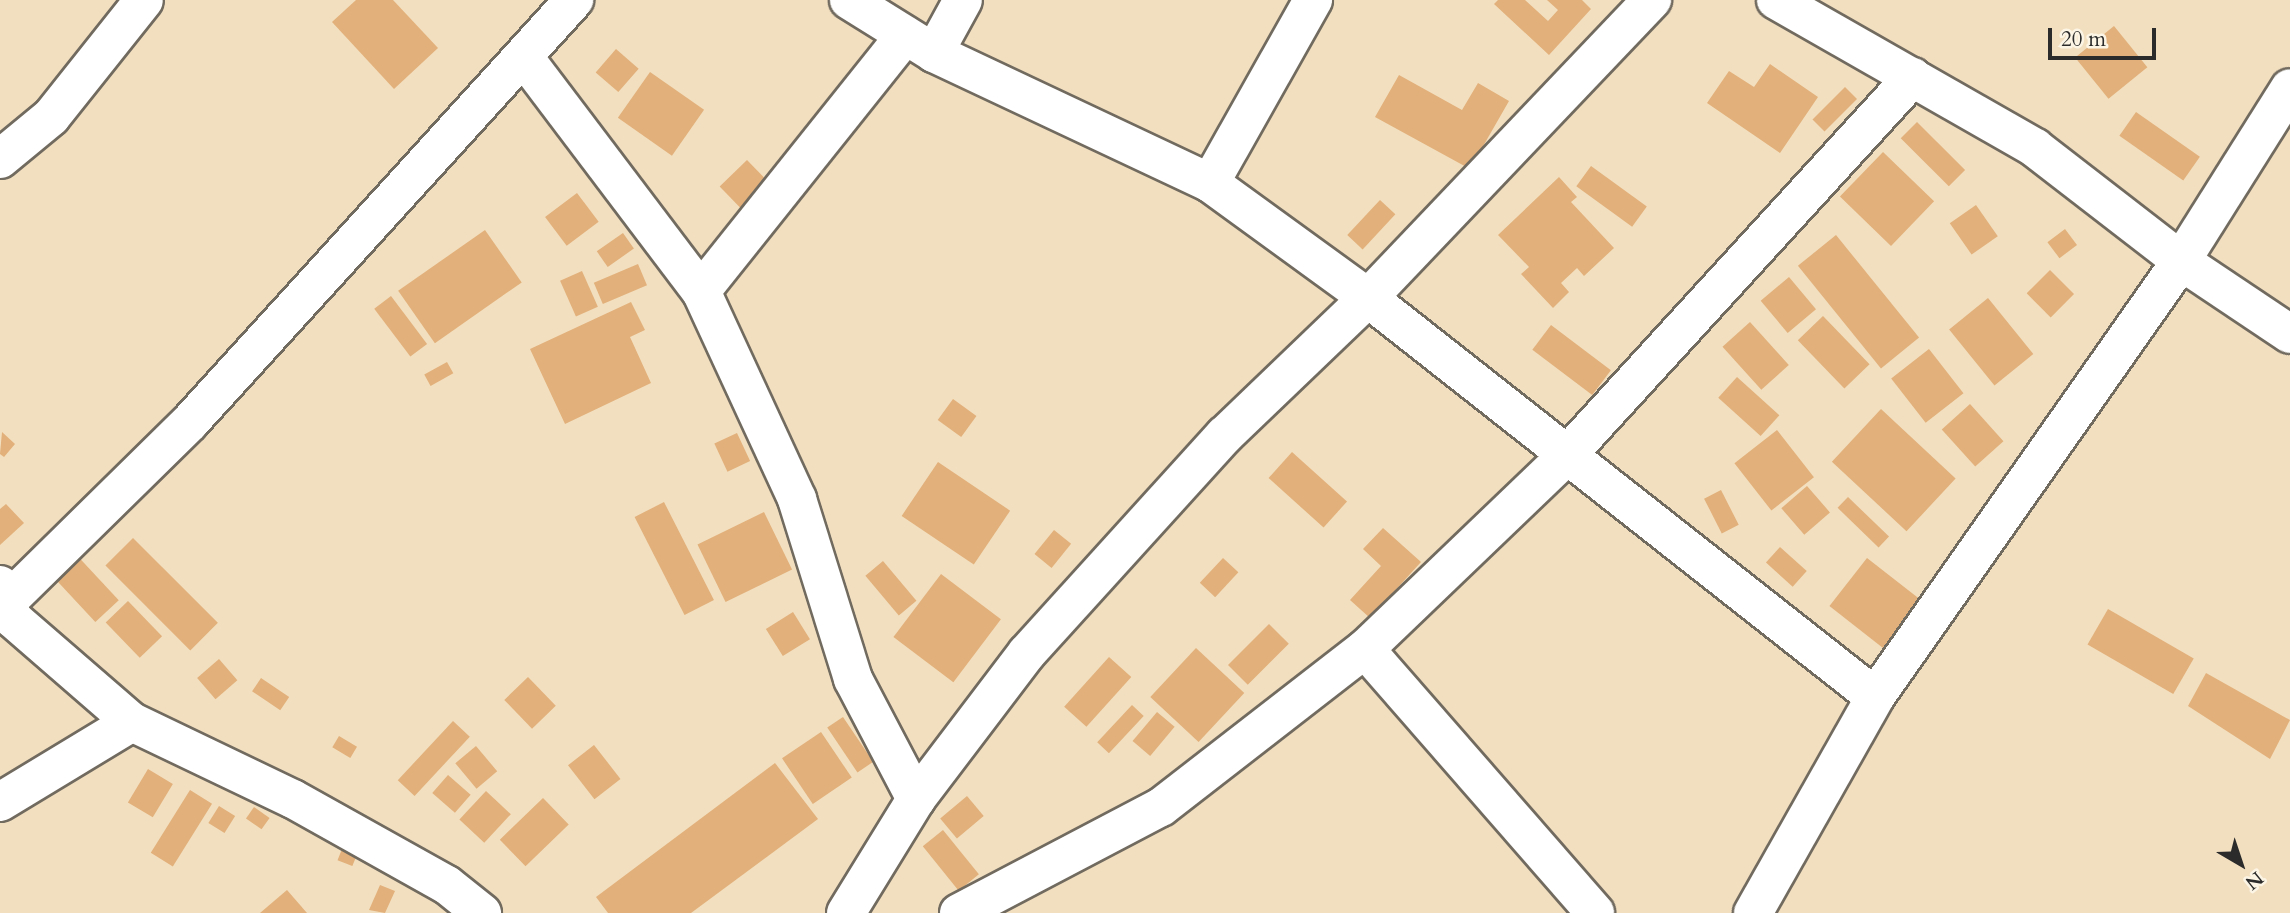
<!DOCTYPE html>
<style>
body{margin:0}
#map{position:relative;width:2290px;height:913px;overflow:hidden;background:#f2dfbf;font-family:Cardo,serif}
div>[style]{position:absolute}
[style*='--x']{left:calc(var(--x)*1px);top:calc(var(--y)*1px);width:calc(var(--w)*1px);rotate:calc(var(--a)*1deg)}
.building>*{inset:0;background:#e2b07a;transform-origin:0 0}
.roads{filter:drop-shadow(2px 0 #716a5f) drop-shadow(-2px 0 #716a5f) drop-shadow(0 2px #716a5f) drop-shadow(0 -2px #716a5f)}
.minor>*{height:38px;margin:-19px;padding:0 19px;transform-origin:19px;border-radius:19px;background:#fff}
span{translate:-50% -50%;white-space:nowrap;text-align:center;line-height:1.15;-webkit-text-stroke:6px #fcf5e5;paint-order:stroke}
.north{position:absolute;left:2206px;top:829px;width:70px;height:70px;-webkit-text-stroke:5px #fcf5e5;paint-order:stroke;rotate:141deg;font-size:19px;font-weight:700;line-height:28px;text-align:center;color:#2b2b2b}
.north::after{content:'';display:block;margin:auto;width:24px;height:32px;background:#2b2b2b;clip-path:polygon(50% 0,100% 100%,50% 72%,0 100%)}
.scale{position:absolute;left:2048px;top:28px;width:108px;height:32px;box-sizing:border-box;border:4px solid #2b2b2b;border-top:0;padding-left:9px;font-size:21px;line-height:24px;white-space:nowrap;color:#2b2b2b;-webkit-text-stroke:5px #fcf5e5;paint-order:stroke}
</style>
<div id="map">
<div class="building">
<i style="clip-path:polygon(356px 0,393px 0,438px 48px,394px 89px,332px 22px)"></i>
<i style="clip-path:polygon(1498px 0,1525px 0,1548px 21px,1558px 10px,1547px 0,1582px 0,1591px 9px,1549px 55px,1494px 4px)"></i>
<i style="left:2114px;top:26px;width:53px;height:50px;rotate:51deg"></i>
<i style="left:616px;top:49px;width:30px;height:31px;rotate:41deg"></i>
<i style="clip-path:polygon(1770px 64px,1818px 97px,1780px 153px,1707px 103px,1729px 71px,1754px 87px)"></i>
<i style="left:650px;top:72px;width:66px;height:56px;rotate:35deg"></i>
<i style="clip-path:polygon(1399px 75px,1462px 110px,1478px 83px,1509px 101px,1470px 169px,1375px 117px)"></i>
<i style="left:1845px;top:87px;width:17px;height:46px;rotate:45deg"></i>
<i style="left:2136px;top:112px;width:78px;height:29px;rotate:35deg"></i>
<i style="left:1917px;top:122px;width:68px;height:23px;rotate:45deg"></i>
<i style="left:1883px;top:152px;width:71px;height:62px;rotate:44deg"></i>
<i style="left:747px;top:160px;width:30px;height:38px;rotate:46deg"></i>
<i style="left:1591px;top:166px;width:69px;height:25px;rotate:36deg"></i>
<i style="clip-path:polygon(1559px 177px,1577px 197px,1571px 202px,1614px 248px,1584px 276px,1577px 268px,1561px 283px,1569px 292px,1553px 308px,1521px 274px,1529px 267px,1498px 235px)"></i>
<i style="left:577px;top:193px;width:36px;height:40px;rotate:53deg"></i>
<i style="left:1380px;top:200px;width:21px;height:48px;rotate:43deg"></i>
<i style="left:1976px;top:205px;width:38px;height:32px;rotate:55deg"></i>
<i style="left:2065px;top:229px;width:20px;height:22px;rotate:53deg"></i>
<i style="left:485px;top:230px;width:64px;height:106px;rotate:55deg"></i>
<i style="left:623px;top:233px;width:19px;height:32px;rotate:55deg"></i>
<i style="left:1836px;top:235px;width:132px;height:49px;rotate:51deg"></i>
<i style="left:638px;top:264px;width:23px;height:48px;rotate:67deg"></i>
<i style="left:2050px;top:270px;width:34px;height:33px;rotate:45deg"></i>
<i style="left:582px;top:271px;width:39px;height:24px;rotate:66deg"></i>
<i style="left:1789px;top:277px;width:42px;height:37px;rotate:50deg"></i>
<i style="left:391px;top:296px;width:60px;height:21px;rotate:53deg"></i>
<i style="left:1988px;top:298px;width:72px;height:50px;rotate:51deg"></i>
<i style="clip-path:polygon(631px 302px,645px 330px,630px 337px,651px 383px,565px 424px,530px 349px)"></i>
<i style="left:1823px;top:316px;width:67px;height:35px;rotate:46deg"></i>
<i style="left:1750px;top:322px;width:58px;height:37px;rotate:48deg"></i>
<i style="left:1551px;top:325px;width:75px;height:31px;rotate:37deg"></i>
<i style="left:1929px;top:349px;width:56px;height:48px;rotate:52deg"></i>
<i style="left:447px;top:362px;width:13px;height:26px;rotate:61deg"></i>
<i style="left:1737px;top:377px;width:57px;height:28px;rotate:42deg"></i>
<i style="left:953px;top:399px;width:29px;height:26px;rotate:36deg"></i>
<i style="left:1970px;top:404px;width:50px;height:38px;rotate:48deg"></i>
<i style="left:1881px;top:409px;width:102px;height:72px;rotate:43deg"></i>
<i style="left:1777px;top:430px;width:60px;height:54px;rotate:52deg"></i>
<i style="clip-path:polygon(2px 432px,15px 444px,4px 457px,0 454px)"></i>
<i style="left:737px;top:433px;width:31px;height:25px;rotate:65deg"></i>
<i style="left:1292px;top:452px;width:74px;height:35px;rotate:42deg"></i>
<i style="left:938px;top:462px;width:87px;height:65px;rotate:34deg"></i>
<i style="left:1807px;top:486px;width:35px;height:34px;rotate:49deg"></i>
<i style="left:1721px;top:490px;width:39px;height:19px;rotate:63deg"></i>
<i style="left:1848px;top:497px;width:57px;height:15px;rotate:44deg"></i>
<i style="left:664px;top:502px;width:110px;height:33px;rotate:63deg"></i>
<i style="clip-path:polygon(6px 504px,24px 523px,0 545px,0 509px)"></i>
<i style="left:764px;top:512px;width:64px;height:74px;rotate:64deg"></i>
<i style="clip-path:polygon(1383px 528px,1421px 562px,1370px 618px,1350px 600px,1381px 566px,1363px 549px)"></i>
<i style="left:1054px;top:530px;width:22px;height:31px;rotate:39deg"></i>
<i style="left:133px;top:538px;width:120px;height:39px;rotate:45deg"></i>
<i style="left:1780px;top:547px;width:36px;height:21px;rotate:42deg"></i>
<i style="left:71px;top:549px;width:70px;height:32px;rotate:47deg"></i>
<i style="left:1223px;top:558px;width:21px;height:34px;rotate:43deg"></i>
<i style="left:1867px;top:558px;width:72px;height:61px;rotate:38deg"></i>
<i style="left:883px;top:561px;width:52px;height:23px;rotate:50deg"></i>
<i style="left:941px;top:574px;width:75px;height:79px;rotate:37deg"></i>
<i style="left:128px;top:601px;width:49px;height:31px;rotate:46deg"></i>
<i style="left:2108px;top:609px;width:99px;height:41px;rotate:30deg"></i>
<i style="left:793px;top:612px;width:32px;height:32px;rotate:58deg"></i>
<i style="left:1269px;top:624px;width:28px;height:58px;rotate:45deg"></i>
<i style="left:1196px;top:648px;width:66px;height:67px;rotate:43deg"></i>
<i style="left:1109px;top:657px;width:30px;height:67px;rotate:42deg"></i>
<i style="left:219px;top:659px;width:28px;height:29px;rotate:49deg"></i>
<i style="clip-path:polygon(2206px 673px,2290px 720px,2270px 759px,2188px 706px)"></i>
<i style="left:528px;top:677px;width:40px;height:33px;rotate:46deg"></i>
<i style="left:261px;top:678px;width:34px;height:16px;rotate:34deg"></i>
<i style="left:1132px;top:705px;width:16px;height:51px;rotate:43deg"></i>
<i style="left:1157px;top:712px;width:23px;height:38px;rotate:40deg"></i>
<i style="left:843px;top:717px;width:54px;height:19px;rotate:56deg"></i>
<i style="left:453px;top:721px;width:23px;height:81px;rotate:43deg"></i>
<i style="left:821px;top:732px;width:55px;height:47px;rotate:56deg"></i>
<i style="left:339px;top:736px;width:21px;height:13px;rotate:31deg"></i>
<i style="left:594px;top:745px;width:43px;height:33px;rotate:52deg"></i>
<i style="left:476px;top:746px;width:33px;height:27px;rotate:50deg"></i>
<i style="clip-path:polygon(775px 763px,818px 819px,691px 913px,608px 913px,596px 897px)"></i>
<i style="left:148px;top:769px;width:29px;height:39px;rotate:31deg"></i>
<i style="left:448px;top:775px;width:30px;height:24px;rotate:41deg"></i>
<i style="left:190px;top:790px;width:26px;height:74px;rotate:32deg"></i>
<i style="left:486px;top:791px;width:34px;height:39px;rotate:43deg"></i>
<i style="left:967px;top:796px;width:26px;height:35px;rotate:50deg"></i>
<i style="left:543px;top:798px;width:37px;height:60px;rotate:46deg"></i>
<i style="left:219px;top:806px;width:19px;height:20px;rotate:32deg"></i>
<i style="left:254px;top:807px;width:19px;height:14px;rotate:35deg"></i>
<i style="left:943px;top:830px;width:57px;height:26px;rotate:51deg"></i>
<i style="left:342px;top:849px;width:16px;height:12px;rotate:22deg"></i>
<i style="clip-path:polygon(380px 885px,395px 891px,385px 913px,369px 910px)"></i>
<i style="clip-path:polygon(287px 890px,307px 913px,260px 913px)"></i>
</div>
<div class="roads">
<div class="minor">
<i style="--x:849;--y:0;--w:100;--a:31.9"></i>
<i style="--x:934;--y:53;--w:305;--a:25.2"></i>
<i style="--x:1210;--y:183;--w:195;--a:36"></i>
<i style="--x:1368;--y:298;--w:645;--a:38.2"></i>
<i style="--x:1776;--y:0;--w:298;--a:29.7"></i>
<i style="--x:2035;--y:148;--w:185;--a:37.7"></i>
<i style="--x:2181;--y:261;--w:131;--a:33.8"></i>
<i style="--x:934;--y:53;--w:60;--a:-61.3"></i>
<i style="--x:526;--y:60;--w:290;--a:52.9"></i>
<i style="--x:701;--y:291;--w:229;--a:65.2"></i>
<i style="--x:797;--y:499;--w:189;--a:72.7"></i>
<i style="--x:853;--y:679;--w:136;--a:62.3"></i>
<i style="--x:0;--y:159;--w:66;--a:-39.5"></i>
<i style="--x:51;--y:117;--w:149;--a:-51.5"></i>
<i style="--x:1210;--y:183;--w:210;--a:-60.6"></i>
<i style="--x:701;--y:291;--w:327;--a:-51.4"></i>
<i style="--x:0;--y:585;--w:36;--a:69"></i>
<i style="--x:13;--y:619;--w:157;--a:40.9"></i>
<i style="--x:132;--y:722;--w:178;--a:25.6"></i>
<i style="--x:293;--y:799;--w:176;--a:29.2"></i>
<i style="--x:447;--y:885;--w:45;--a:38.7"></i>
<i style="--x:10;--y:599;--w:252;--a:-44.5"></i>
<i style="--x:190;--y:422;--w:571;--a:-47.7"></i>
<i style="--x:1365;--y:649;--w:350;--a:48.9"></i>
<i style="--x:0;--y:802;--w:154;--a:-31.2"></i>
<i style="--x:846;--y:913;--w:134;--a:-58.4"></i>
<i style="--x:916;--y:799;--w:183;--a:-52.8"></i>
<i style="--x:1027;--y:653;--w:294;--a:-47.8"></i>
<i style="--x:1225;--y:435;--w:198;--a:-43.8"></i>
<i style="--x:1368;--y:298;--w:412;--a:-46.4"></i>
<i style="--x:959;--y:913;--w:228;--a:-27.7"></i>
<i style="--x:1161;--y:807;--w:258;--a:-37.8"></i>
<i style="--x:1365;--y:649;--w:281;--a:-43.8"></i>
<i style="--x:1568;--y:454;--w:511;--a:-47.54"></i>
<i style="--x:1753;--y:913;--w:248;--a:-60.5"></i>
<i style="--x:1875;--y:697;--w:533;--a:-54.94"></i>
<i style="--x:2181;--y:261;--w:204;--a:-57.8"></i>
</div>
</div>
<div class="north">N</div>
<div class="scale">20 m</div>
</div>
